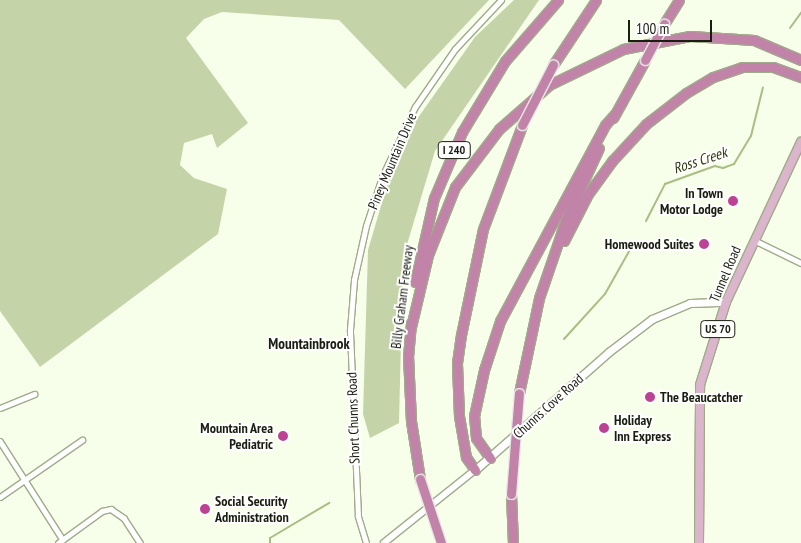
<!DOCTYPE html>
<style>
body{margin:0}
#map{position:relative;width:801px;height:543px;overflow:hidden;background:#f7feea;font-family:"PT Sans Narrow",sans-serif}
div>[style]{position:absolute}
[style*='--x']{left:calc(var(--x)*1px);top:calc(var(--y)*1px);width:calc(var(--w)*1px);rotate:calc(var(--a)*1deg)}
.green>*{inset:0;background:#c5d4a8}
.stream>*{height:2px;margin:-1px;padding:0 1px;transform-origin:1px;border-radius:1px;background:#aabd82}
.roads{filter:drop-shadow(1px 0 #a0ab8b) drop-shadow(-1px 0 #a0ab8b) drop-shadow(0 1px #a0ab8b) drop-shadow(0 -1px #a0ab8b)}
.minor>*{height:4.5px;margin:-2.25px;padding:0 2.25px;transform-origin:2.25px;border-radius:2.25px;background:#fff}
.tertiary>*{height:5.5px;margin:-2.75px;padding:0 2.75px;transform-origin:2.75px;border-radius:2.75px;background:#fff}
.secondary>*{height:7px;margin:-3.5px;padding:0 3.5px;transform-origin:3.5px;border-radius:3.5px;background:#fff}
.primary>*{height:8px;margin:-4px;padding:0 4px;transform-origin:4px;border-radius:4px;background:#dab5cb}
.motorway>*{height:9px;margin:-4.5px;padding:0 4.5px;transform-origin:4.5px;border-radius:4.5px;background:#c283a9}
.bridges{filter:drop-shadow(1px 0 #e8e8e7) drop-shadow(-1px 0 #e8e8e7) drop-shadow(0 1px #e8e8e7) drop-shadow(0 -1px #e8e8e7)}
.motorway-bridge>*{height:9px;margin:-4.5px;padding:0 4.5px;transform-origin:4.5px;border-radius:4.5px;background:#c283a9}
.dots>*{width:14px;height:14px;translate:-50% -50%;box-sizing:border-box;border:2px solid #fff;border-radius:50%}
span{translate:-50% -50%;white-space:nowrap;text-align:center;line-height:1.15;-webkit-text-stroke:4px #fff;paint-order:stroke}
.shield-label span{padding:1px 4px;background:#fff;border:1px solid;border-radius:4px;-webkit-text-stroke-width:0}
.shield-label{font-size:12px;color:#1a1e11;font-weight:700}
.street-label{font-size:14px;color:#1a1e11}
.poi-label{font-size:14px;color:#1a1e11;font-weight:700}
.right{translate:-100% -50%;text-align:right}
.left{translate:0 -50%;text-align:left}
.water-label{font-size:15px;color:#2f3a0e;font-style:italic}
.neighbourhood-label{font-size:15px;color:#1a1e11;font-weight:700}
.scale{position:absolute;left:628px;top:20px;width:84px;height:22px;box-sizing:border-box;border:2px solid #1a1e11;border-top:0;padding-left:6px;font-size:15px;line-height:18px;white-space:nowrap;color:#1a1e11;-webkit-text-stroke:4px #fff;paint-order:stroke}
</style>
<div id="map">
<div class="green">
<i style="clip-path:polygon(0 0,489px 0,405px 89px,339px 20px,222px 12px,204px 19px,186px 38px,248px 123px,217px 148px,212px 134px,184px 143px,180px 165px,194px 178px,227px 189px,218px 234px,40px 367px,0 311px)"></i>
<i style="clip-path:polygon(514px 0,539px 0,435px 151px,403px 258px,399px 423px,370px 438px,363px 414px,368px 250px,391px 172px,415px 122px,475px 37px)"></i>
</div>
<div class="stream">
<i style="--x:790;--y:28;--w:19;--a:-54"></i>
<i style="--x:646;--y:221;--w:42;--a:-62.8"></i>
<i style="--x:665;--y:184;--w:53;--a:-19.8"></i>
<i style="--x:715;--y:166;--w:8;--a:14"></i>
<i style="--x:723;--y:168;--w:12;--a:-20"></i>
<i style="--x:734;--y:164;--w:33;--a:-59"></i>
<i style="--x:751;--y:136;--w:50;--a:-76.2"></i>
<i style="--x:564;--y:339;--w:61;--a:-47.7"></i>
<i style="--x:605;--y:294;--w:55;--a:-60.6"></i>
<i style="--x:270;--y:543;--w:5;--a:-90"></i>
<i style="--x:270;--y:538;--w:69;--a:-30.7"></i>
</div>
<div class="roads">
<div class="minor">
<i style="--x:754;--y:240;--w:52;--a:26.1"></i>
<i style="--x:0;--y:408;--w:37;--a:-22"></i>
<i style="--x:0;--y:441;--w:117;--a:57.5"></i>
<i style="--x:0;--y:497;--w:100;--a:-34.8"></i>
<i style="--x:58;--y:543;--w:54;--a:-36"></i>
<i style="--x:102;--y:511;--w:9;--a:-13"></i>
<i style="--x:111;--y:509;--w:16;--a:35"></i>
<i style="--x:124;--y:518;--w:30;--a:57"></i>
<i style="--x:366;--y:543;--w:28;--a:-107"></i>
<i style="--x:358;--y:516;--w:186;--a:-92.5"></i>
<i style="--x:350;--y:330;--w:50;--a:-85.4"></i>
<i style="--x:354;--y:280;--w:55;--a:-77.5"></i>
<i style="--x:366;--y:226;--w:52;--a:-71.9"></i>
<i style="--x:382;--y:177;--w:77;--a:-64.8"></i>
<i style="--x:415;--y:107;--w:70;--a:-55.4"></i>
<i style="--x:455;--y:49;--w:67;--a:-46.8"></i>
</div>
<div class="tertiary">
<i style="--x:384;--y:543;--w:117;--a:-38.7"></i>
</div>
<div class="secondary">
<i style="--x:475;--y:470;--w:180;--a:-41.4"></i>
<i style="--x:610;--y:351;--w:53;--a:-37.3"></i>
<i style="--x:652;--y:319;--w:41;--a:-22.8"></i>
<i style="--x:690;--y:303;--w:36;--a:-2"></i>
</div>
<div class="primary">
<i style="--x:699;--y:543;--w:158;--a:-89.6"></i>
<i style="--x:700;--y:385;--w:87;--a:-72.6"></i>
<i style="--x:726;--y:302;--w:177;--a:-64.9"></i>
</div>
<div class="motorway">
<i style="--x:664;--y:24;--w:28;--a:-58"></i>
<i style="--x:553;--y:65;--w:78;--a:-56.5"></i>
<i style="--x:613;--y:118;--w:66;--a:-61.1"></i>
<i style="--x:564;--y:241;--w:53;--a:-62.9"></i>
<i style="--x:588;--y:194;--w:41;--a:-54"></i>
<i style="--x:612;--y:161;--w:50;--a:-47.4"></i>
<i style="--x:646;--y:124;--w:51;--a:-37.8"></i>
<i style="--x:686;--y:93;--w:31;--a:-31"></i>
<i style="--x:713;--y:77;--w:31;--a:-19"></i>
<i style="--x:742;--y:67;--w:31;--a:0"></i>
<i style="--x:773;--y:67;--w:30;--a:20"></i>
<i style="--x:415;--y:282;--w:86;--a:-77.3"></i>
<i style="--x:434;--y:198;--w:72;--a:-67"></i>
<i style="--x:462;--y:132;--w:83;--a:-58.8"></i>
<i style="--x:505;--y:61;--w:81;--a:-49"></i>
<i style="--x:411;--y:323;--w:32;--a:95"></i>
<i style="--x:408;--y:355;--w:66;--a:87.4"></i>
<i style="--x:411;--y:421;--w:59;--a:81.2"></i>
<i style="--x:411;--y:327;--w:74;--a:-76.7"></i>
<i style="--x:428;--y:255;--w:73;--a:-68.3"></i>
<i style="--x:455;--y:187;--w:73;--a:-52.8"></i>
<i style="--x:499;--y:129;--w:67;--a:-41.3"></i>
<i style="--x:549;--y:85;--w:82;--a:-25.9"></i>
<i style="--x:623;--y:49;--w:68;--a:-11"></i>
<i style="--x:690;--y:36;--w:64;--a:3.6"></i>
<i style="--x:754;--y:40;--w:51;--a:23.1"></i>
<i style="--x:519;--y:393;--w:97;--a:-78.1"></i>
<i style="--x:539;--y:298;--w:83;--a:-71.1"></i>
<i style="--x:566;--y:219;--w:78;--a:-65.1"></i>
<i style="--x:490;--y:458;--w:24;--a:-125"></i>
<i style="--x:476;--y:438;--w:22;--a:-95"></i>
<i style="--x:474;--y:416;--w:47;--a:-77.7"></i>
<i style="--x:484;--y:370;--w:52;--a:-71.9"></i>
<i style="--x:500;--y:321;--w:222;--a:-61.8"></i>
<i style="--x:605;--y:125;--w:15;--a:-48"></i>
<i style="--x:475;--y:470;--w:16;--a:-125"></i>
<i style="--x:466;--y:457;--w:42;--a:-99.7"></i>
<i style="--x:459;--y:416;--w:53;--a:-92.2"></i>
<i style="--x:457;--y:363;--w:28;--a:-82"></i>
<i style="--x:461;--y:335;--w:108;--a:-78.3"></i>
<i style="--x:483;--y:229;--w:111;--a:-69.4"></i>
<i style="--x:511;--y:494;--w:49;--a:87.7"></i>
</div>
</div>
<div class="bridges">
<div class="motorway-bridge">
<i style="--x:645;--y:60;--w:41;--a:-62.2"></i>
<i style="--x:522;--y:125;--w:68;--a:-62.7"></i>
<i style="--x:420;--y:479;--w:67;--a:71.8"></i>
<i style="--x:511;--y:494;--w:101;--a:-85.5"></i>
</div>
</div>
<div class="dots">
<i style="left:733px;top:201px;background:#bc4294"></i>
<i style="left:704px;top:244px;background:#bc4294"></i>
<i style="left:650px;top:397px;background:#bc4294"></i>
<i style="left:604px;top:428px;background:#bc4294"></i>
<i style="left:283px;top:436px;background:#bc4294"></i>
<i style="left:205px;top:509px;background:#bc4294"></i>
</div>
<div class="shield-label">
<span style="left:454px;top:150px">I 240</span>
<span style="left:718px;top:329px">US 70</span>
</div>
<div class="street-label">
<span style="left:392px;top:161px;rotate:-67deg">Piney Mountain Drive</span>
<span style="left:725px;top:274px;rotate:-67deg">Tunnel Road</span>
<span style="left:402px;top:297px;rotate:-83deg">Billy Graham Freeway</span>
<span style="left:548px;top:406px;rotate:-42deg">Chunns Cove Road</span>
<span style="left:353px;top:418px;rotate:-92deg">Short Chunns Road</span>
</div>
<div class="poi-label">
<span class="right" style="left:723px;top:201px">In Town<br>Motor Lodge</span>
<span class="right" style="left:694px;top:244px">Homewood Suites</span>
<span class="left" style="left:660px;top:397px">The Beaucatcher</span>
<span class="left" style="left:614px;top:428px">Holiday<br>Inn Express</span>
<span class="right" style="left:273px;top:436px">Mountain Area<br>Pediatric</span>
<span class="left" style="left:215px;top:509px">Social Security<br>Administration</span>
</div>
<div class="water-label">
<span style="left:700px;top:160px;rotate:-18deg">Ross Creek</span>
</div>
<div class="neighbourhood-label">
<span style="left:309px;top:344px">Mountainbrook</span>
</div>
<div class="scale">100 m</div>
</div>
